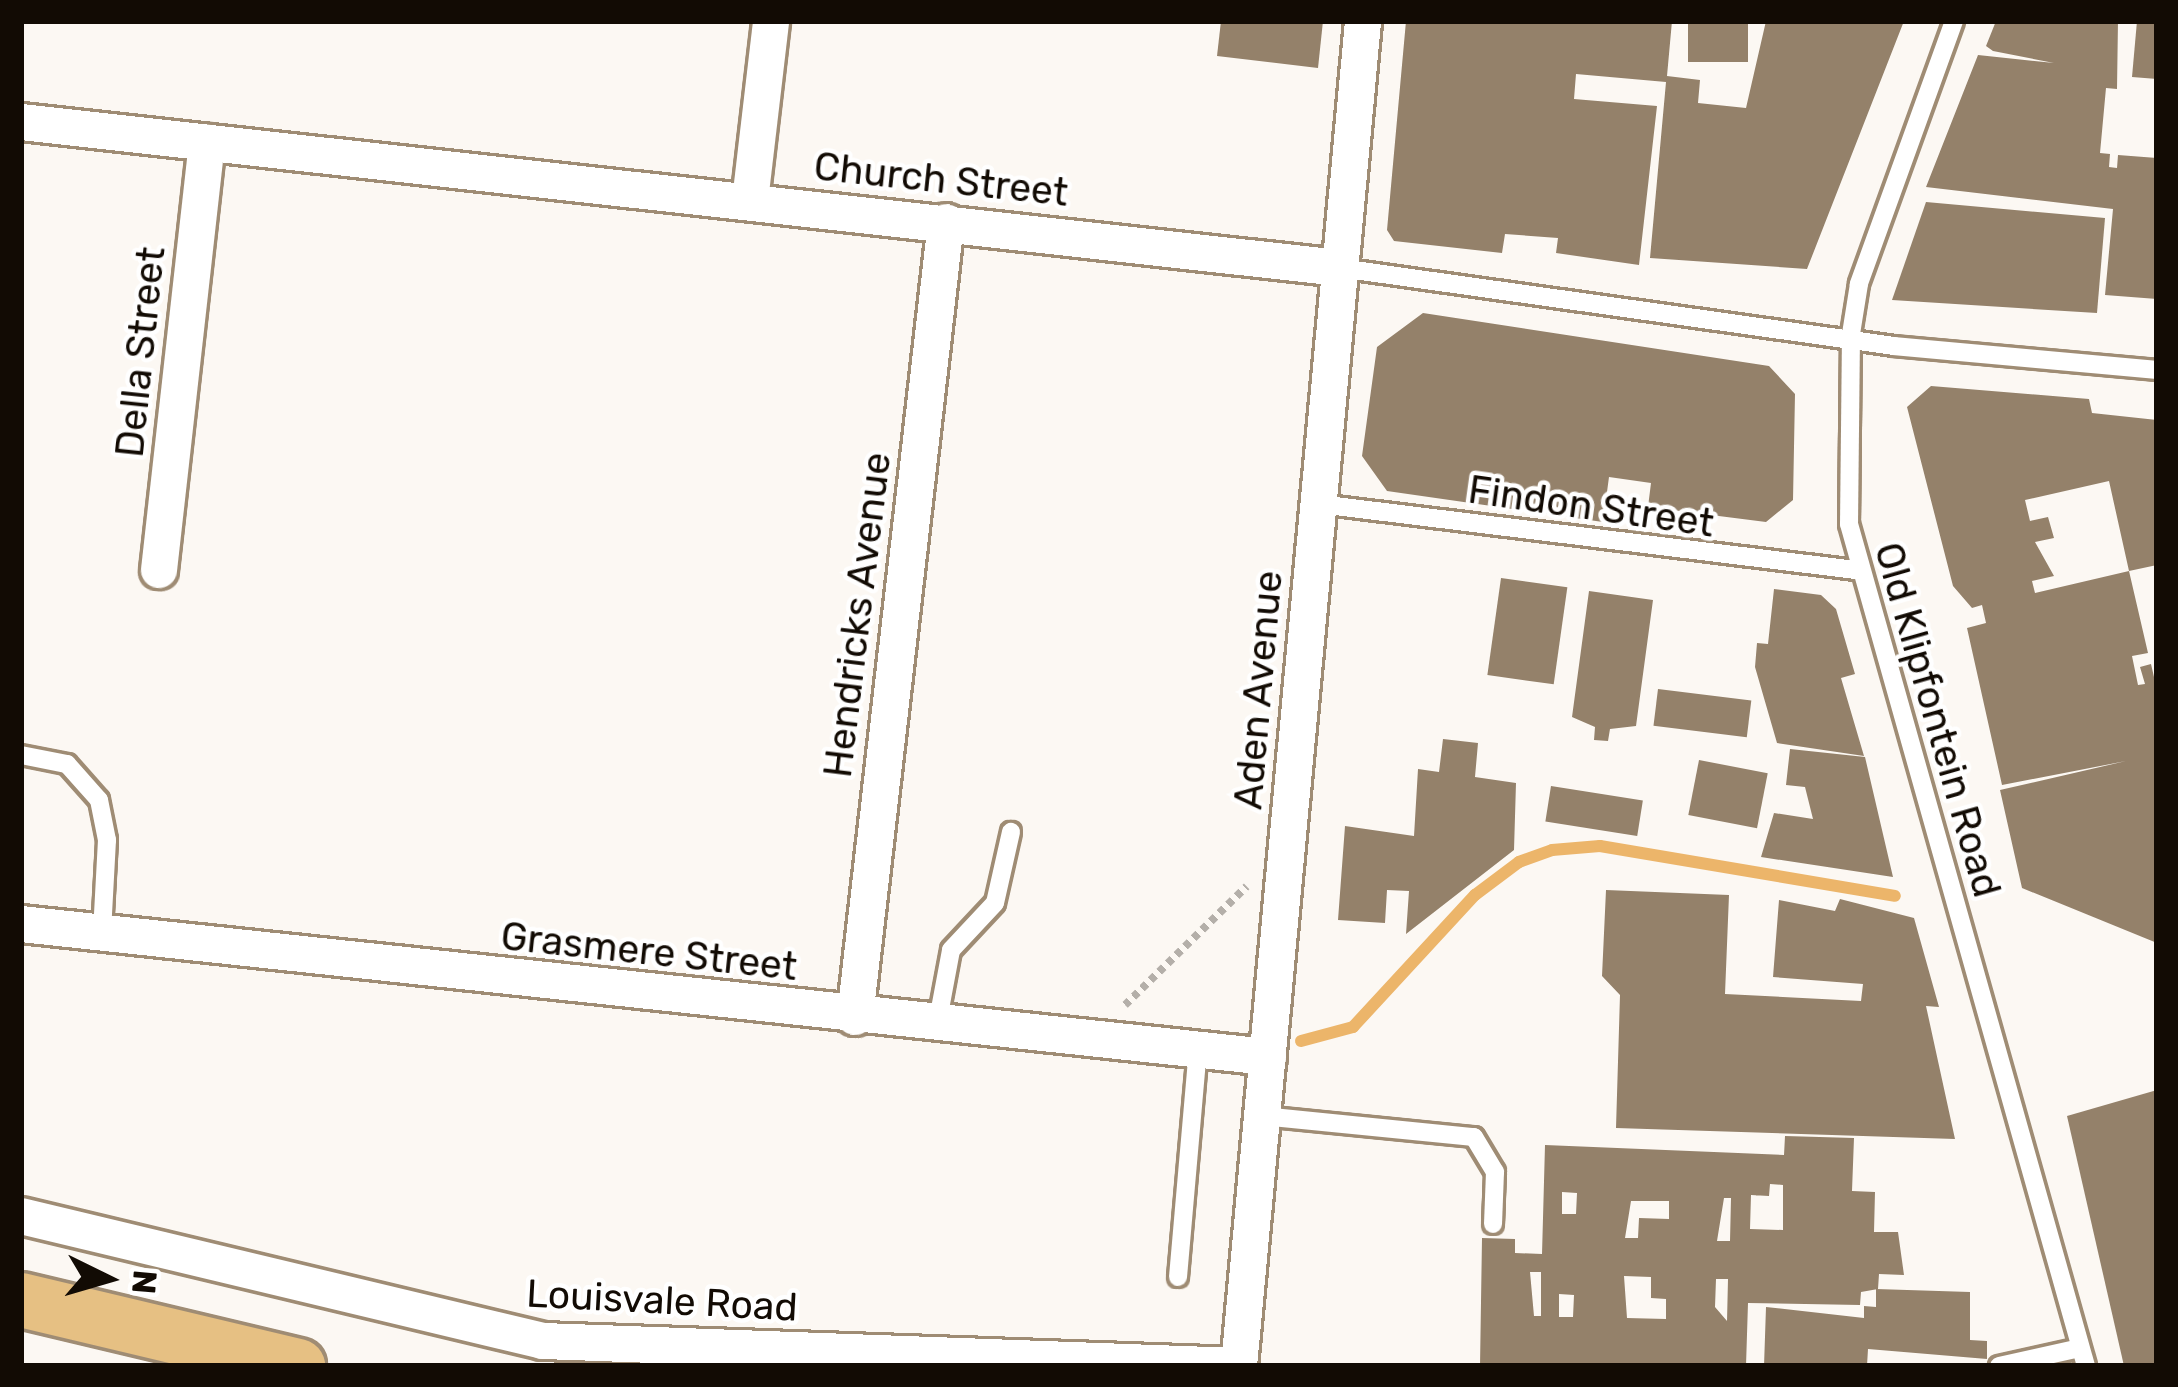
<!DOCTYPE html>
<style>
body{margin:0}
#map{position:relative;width:2178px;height:1387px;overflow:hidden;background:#fcf8f3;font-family:Rubik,sans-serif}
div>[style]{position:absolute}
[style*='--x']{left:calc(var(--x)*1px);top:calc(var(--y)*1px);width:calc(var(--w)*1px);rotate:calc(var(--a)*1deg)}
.stream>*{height:12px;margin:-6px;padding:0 6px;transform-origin:6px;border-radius:6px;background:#ecb56a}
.building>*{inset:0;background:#94816a;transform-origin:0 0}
.path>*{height:8px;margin-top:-4px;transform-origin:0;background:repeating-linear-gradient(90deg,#b4afa9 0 6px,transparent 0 12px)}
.roads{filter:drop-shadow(3px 0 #9f8c74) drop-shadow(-3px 0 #9f8c74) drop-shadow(0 3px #9f8c74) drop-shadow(0 -3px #9f8c74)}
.lane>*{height:18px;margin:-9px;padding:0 9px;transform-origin:9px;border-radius:9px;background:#fff}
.street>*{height:36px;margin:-18px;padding:0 18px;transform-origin:18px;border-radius:18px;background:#fff}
.primary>*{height:54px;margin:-27px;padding:0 27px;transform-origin:27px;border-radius:27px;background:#e6c083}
span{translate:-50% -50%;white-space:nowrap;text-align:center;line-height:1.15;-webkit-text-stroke:9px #fff;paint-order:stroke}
.street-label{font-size:39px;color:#120b04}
.frame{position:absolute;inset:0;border:24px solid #120b04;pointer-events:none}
.north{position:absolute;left:48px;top:1219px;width:120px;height:120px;-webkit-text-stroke:9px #fff;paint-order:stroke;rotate:95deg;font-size:33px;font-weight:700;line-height:48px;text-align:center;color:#120b04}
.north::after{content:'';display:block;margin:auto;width:42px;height:54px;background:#120b04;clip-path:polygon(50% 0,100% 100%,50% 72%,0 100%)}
</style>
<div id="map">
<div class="stream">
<i style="--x:1301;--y:1041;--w:54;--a:-15.1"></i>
<i style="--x:1353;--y:1027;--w:180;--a:-47.3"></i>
<i style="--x:1475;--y:895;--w:55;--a:-36.9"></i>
<i style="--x:1519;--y:862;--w:35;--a:-20"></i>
<i style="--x:1552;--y:850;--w:48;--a:-4.8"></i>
<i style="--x:1600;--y:846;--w:299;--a:9.6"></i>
</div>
<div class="building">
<i style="clip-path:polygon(1221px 21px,1323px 21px,1318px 68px,1217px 56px)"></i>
<i style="clip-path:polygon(1406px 21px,1672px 21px,1667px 76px,1700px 80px,1698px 103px,1746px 108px,1766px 21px,1904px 21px,1807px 269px,1650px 258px,1666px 82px,1576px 74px,1574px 99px,1657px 106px,1639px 265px,1556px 253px,1558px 238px,1505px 234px,1502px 253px,1394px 241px,1387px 230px)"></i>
<i style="left:1688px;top:21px;width:60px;height:41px"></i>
<i style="clip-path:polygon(1996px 21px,2118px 21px,2117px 89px,2106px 88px,2100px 153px,2110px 154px,2109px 167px,2117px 168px,2118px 155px,2157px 158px,2157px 299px,2105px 295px,2113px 209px,1926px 187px,1978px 55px,2054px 63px,1993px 51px,1986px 46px)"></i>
<i style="clip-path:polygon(2137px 21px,2157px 21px,2157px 79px,2132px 77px)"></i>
<i style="clip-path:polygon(1926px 202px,2105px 218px,2097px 313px,1892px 300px)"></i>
<i style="clip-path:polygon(1423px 313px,1769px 366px,1795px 394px,1793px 500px,1766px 522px,1648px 507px,1651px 483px,1609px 477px,1603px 522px,1387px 491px,1362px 456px,1377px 347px)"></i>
<i style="clip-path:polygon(1931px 386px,2089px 399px,2092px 413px,2157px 420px,2157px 565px,2129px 571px,2109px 481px,2025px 500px,2030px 521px,2048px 517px,2054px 538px,2035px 542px,2054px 576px,2032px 581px,2035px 593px,2129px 571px,2148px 653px,2132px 656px,2138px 685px,2145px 684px,2140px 667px,2151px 664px,2157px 690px,2157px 943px,2022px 888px,2000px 790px,2126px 761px,2002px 785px,1967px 628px,1986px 623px,1982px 605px,1972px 608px,1953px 586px,1907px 407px)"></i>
<i style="left:1501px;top:578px;width:67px;height:98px;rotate:8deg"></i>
<i style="clip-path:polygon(1774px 589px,1821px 595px,1836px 609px,1855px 674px,1841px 678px,1864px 756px,1777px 743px,1755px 667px,1757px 643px,1768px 644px)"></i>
<i style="clip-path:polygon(1589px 591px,1653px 600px,1636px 726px,1610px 729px,1608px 741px,1594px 740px,1595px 727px,1572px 717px)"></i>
<i style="left:1658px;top:689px;width:94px;height:37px;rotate:7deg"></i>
<i style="clip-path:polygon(1443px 739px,1478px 743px,1475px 777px,1516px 783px,1514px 850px,1406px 934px,1409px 891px,1387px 890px,1385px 923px,1338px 920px,1345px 826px,1414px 836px,1418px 769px,1439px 772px)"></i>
<i style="clip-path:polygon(1790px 749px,1865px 757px,1893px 877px,1761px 857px,1774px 813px,1813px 819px,1805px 787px,1786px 785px)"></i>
<i style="left:1699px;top:760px;width:70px;height:56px;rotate:11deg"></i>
<i style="left:1551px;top:786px;width:93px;height:36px;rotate:9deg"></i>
<i style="clip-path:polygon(1606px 890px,1729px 895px,1725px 994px,1861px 1001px,1863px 984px,1773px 977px,1779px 900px,1835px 911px,1840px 899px,1914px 918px,1939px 1007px,1926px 1006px,1955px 1139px,1616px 1128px,1620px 995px,1602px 976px)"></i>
<i style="clip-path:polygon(2157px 1090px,2157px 1366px,2124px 1366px,2067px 1116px)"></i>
<i style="clip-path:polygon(evenodd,1785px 1136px,1854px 1138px,1852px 1191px,1875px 1192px,1874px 1232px,1898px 1232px,1904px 1275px,1879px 1274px,1878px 1289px,1861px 1292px,1860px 1305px,1748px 1303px,1746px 1366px,1480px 1366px,1482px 1238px,1515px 1239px,1515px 1253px,1542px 1254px,1545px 1145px,1784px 1155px,1785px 1136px,1770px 1184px,1783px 1185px,1783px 1230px,1750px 1229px,1751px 1195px,1769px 1196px,1770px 1184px,1785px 1136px,1562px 1192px,1577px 1193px,1576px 1214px,1562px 1214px,1562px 1192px,1785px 1136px,1724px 1198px,1731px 1198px,1730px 1241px,1717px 1241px,1724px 1198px,1785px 1136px,1631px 1201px,1669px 1201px,1669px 1219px,1639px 1218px,1638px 1238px,1625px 1238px,1631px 1201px,1785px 1136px,1530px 1272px,1541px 1272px,1541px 1316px,1534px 1316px,1530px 1272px,1785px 1136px,1624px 1276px,1651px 1277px,1651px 1298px,1666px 1299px,1666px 1319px,1627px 1318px,1624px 1276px,1785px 1136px,1716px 1279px,1728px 1279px,1727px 1321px,1715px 1307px,1716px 1279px,1785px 1136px,1559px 1294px,1574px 1295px,1573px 1317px,1559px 1317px,1559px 1294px)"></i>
<i style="clip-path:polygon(1876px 1289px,1970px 1292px,1970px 1340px,1987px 1341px,1987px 1359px,1868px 1349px,1867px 1366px,1764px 1366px,1766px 1307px,1864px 1318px,1864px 1306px,1876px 1307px)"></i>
</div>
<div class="path">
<i style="--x:1125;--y:1005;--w:170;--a:-44.3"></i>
</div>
<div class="roads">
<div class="lane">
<i style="--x:1954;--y:21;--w:280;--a:109.9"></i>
<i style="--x:1859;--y:284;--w:51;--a:99.1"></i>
<i style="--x:1851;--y:334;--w:190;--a:90.6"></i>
<i style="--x:1849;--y:524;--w:875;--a:74.28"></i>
<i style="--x:1340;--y:268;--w:559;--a:8.01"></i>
<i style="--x:1894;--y:346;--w:264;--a:5.2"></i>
<i style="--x:1319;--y:504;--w:541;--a:7.01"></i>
<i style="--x:21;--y:755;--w:47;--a:11.1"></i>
<i style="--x:67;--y:764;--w:48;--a:48.4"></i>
<i style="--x:99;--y:800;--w:41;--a:78.7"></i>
<i style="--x:107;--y:840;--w:93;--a:93.1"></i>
<i style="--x:937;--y:1025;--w:76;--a:-79.4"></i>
<i style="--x:951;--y:950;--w:64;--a:-46.9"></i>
<i style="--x:995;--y:903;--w:73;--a:-77.3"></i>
<i style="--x:1262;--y:1116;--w:213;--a:5.7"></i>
<i style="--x:1474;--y:1137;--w:41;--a:59"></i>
<i style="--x:1495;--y:1172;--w:52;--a:92.2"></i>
<i style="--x:1178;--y:1277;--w:228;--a:-85"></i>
<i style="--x:1999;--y:1366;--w:83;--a:-12.5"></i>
</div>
<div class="street">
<i style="--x:21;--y:122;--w:1327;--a:6.32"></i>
<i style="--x:750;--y:201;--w:181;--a:-83.3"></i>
<i style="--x:159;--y:570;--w:430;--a:-83.6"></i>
<i style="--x:21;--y:924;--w:1254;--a:6.09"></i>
<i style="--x:855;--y:1017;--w:800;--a:-83.47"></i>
<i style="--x:21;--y:1216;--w:537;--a:13.47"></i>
<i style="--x:543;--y:1341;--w:696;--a:2.06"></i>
<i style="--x:1239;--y:1366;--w:1351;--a:-84.73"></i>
</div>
<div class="primary">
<i style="--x:21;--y:1300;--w:285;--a:13.4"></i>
</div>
</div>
<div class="street-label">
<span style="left:941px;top:180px;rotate:6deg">Church Street</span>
<span style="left:141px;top:352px;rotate:-84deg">Della Street</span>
<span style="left:1591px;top:507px;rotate:8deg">Findon Street</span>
<span style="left:858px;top:615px;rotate:-83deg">Hendricks Avenue</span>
<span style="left:1259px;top:690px;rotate:-85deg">Aden Avenue</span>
<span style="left:1937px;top:720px;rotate:74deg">Old Klipfontein Road</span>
<span style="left:649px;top:952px;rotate:6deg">Grasmere Street</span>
<span style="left:662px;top:1301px;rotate:3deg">Louisvale Road</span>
</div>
<div class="frame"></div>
<div class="north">N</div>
</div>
